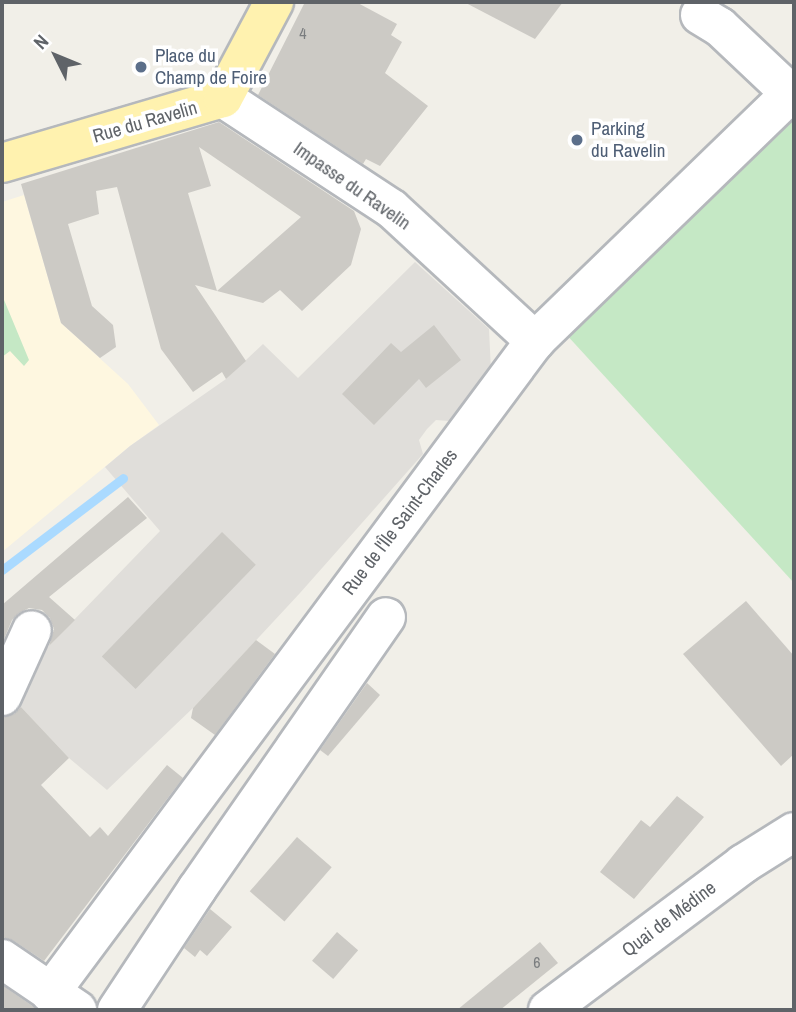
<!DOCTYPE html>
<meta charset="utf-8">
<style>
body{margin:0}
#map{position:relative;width:796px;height:1012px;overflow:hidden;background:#f1efe8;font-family:"Archivo Narrow",sans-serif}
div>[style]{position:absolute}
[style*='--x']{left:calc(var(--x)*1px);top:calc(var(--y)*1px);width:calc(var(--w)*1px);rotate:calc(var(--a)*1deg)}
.commercial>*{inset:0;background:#fef7e0}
.industrial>*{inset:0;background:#e0deda}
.green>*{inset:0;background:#c5e8c5}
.stream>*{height:9px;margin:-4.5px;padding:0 4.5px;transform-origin:4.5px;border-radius:4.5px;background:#aadaff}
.building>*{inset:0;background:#cccac5;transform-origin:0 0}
.roads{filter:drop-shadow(2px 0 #b5b8bc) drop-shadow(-2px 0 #b5b8bc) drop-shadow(0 2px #b5b8bc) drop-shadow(0 -2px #b5b8bc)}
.minor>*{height:38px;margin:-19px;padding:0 19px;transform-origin:19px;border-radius:19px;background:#fff}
.major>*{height:38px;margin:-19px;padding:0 19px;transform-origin:19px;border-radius:19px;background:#fff2af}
.dots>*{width:19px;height:19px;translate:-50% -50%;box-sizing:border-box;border:4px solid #fff;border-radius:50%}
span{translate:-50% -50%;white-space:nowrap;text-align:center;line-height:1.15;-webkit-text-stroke:7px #fff;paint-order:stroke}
.number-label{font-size:16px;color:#7a7d7f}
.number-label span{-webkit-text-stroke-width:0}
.service-label{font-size:19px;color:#4e5e75}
.left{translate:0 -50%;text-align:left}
.street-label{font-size:19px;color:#5f6368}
.frame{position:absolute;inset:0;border:4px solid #5f6368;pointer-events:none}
.north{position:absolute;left:21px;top:21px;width:70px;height:70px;-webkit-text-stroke:5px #fff;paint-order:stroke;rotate:313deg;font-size:19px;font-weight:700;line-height:28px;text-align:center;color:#5f6368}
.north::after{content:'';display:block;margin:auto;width:24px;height:32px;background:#5f6368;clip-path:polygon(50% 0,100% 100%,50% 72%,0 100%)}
</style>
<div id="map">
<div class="commercial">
<i style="clip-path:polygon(24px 195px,61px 323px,128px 384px,159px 425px,130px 446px,2px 552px,2px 202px)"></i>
</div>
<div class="industrial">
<i style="clip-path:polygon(415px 262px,489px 329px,491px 371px,449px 421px,436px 420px,427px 429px,419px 440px,423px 454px,300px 593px,193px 708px,107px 790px,69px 758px,18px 704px,26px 694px,18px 686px,43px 652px,160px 531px,105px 467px,130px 446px,226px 379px,263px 344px,298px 378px)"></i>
</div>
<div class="green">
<i style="clip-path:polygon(794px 110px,794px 583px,564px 332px)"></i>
<i style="clip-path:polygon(2px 295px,29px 360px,24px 366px,10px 351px,2px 357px)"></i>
</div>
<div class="stream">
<i style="--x:2;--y:570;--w:152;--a:-37.2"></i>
</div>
<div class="building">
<i style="clip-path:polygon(305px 2px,356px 2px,397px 24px,391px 35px,402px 42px,385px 73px,428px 106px,380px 166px,366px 159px,363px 164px,258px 95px)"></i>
<i style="clip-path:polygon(464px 2px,563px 2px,535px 39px)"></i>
<i style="clip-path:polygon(219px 122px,354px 211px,361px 229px,351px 265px,302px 311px,280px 290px,263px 303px,217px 291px,301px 217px,199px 147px,211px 186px,188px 193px,217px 291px,195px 285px,246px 361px,226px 379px,222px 372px,193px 392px,161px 349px,117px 187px,96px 191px,99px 214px,68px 224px,92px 306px,113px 325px,116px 347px,100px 358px,61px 323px,21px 184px)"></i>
<i style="clip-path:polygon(434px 325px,461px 360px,426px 388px,419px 379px,374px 425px,342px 394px,391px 343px,401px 352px)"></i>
<i style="clip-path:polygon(128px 497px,147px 518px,49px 597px,75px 620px,49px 646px,54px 629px,50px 618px,42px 610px,29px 608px,19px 613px,12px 620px,2px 644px,2px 605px)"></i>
<i style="left:222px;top:532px;width:47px;height:173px;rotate:44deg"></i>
<i style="clip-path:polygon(746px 601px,794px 656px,794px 754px,781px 766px,683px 654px)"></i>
<i style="clip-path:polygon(256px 640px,275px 654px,215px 735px,191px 718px,193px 708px)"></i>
<i style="clip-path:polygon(367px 683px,380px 695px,328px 756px,320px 750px)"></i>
<i style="clip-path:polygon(21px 707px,69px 758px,41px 785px,90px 837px,100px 827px,108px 836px,167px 765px,183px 778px,44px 961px,14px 941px,2px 937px,2px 717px,14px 714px)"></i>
<i style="clip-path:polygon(677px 796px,704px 817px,634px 899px,600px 872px,641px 820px,650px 827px)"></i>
<i style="left:297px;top:837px;width:46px;height:72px;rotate:41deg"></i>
<i style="clip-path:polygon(210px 909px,232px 927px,207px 956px,200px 950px,195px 957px,184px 948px)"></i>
<i style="left:337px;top:932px;width:28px;height:38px;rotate:41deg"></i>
<i style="clip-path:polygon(540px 942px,558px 963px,500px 1010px,457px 1010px)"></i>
<i style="clip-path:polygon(2px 985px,34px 1007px,37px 1010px,2px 1010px)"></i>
</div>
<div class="roads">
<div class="minor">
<i style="--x:700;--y:15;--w:23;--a:31"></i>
<i style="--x:720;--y:27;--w:96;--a:43.3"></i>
<i style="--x:223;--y:98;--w:202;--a:33.3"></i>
<i style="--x:392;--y:209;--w:195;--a:42.7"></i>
<i style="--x:2;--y:696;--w:72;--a:-65.6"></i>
<i style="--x:2;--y:959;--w:91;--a:34.2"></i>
<i style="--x:50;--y:993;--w:813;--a:-53.36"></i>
<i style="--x:535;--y:341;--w:361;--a:-44.1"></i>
<i style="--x:117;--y:1010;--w:145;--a:-56.5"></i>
<i style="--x:197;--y:889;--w:331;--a:-55.2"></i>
<i style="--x:548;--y:1010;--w:244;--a:-36.8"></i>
<i style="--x:743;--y:864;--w:60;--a:-32.1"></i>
</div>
<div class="major">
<i style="--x:2;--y:163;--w:230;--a:-16.4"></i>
<i style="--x:223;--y:98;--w:109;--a:-62"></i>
</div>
</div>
<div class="dots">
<i style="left:141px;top:67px;background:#5c6f8a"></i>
<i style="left:577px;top:140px;background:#5c6f8a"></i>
</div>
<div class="number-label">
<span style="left:303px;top:33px">4</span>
<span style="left:537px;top:962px">6</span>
</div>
<div class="service-label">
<span class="left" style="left:155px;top:67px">Place du<br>Champ de Foire</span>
<span class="left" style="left:591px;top:140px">Parking<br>du Ravelin</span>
</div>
<div class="street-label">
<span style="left:145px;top:122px;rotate:-16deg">Rue du Ravelin</span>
<span style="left:352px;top:186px;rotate:35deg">Impasse du Ravelin</span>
<span style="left:400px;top:522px;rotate:-53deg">Rue de l'Île Saint-Charles</span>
<span style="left:669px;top:919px;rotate:-37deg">Quai de Médine</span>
</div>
<div class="frame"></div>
<div class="north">N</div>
</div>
